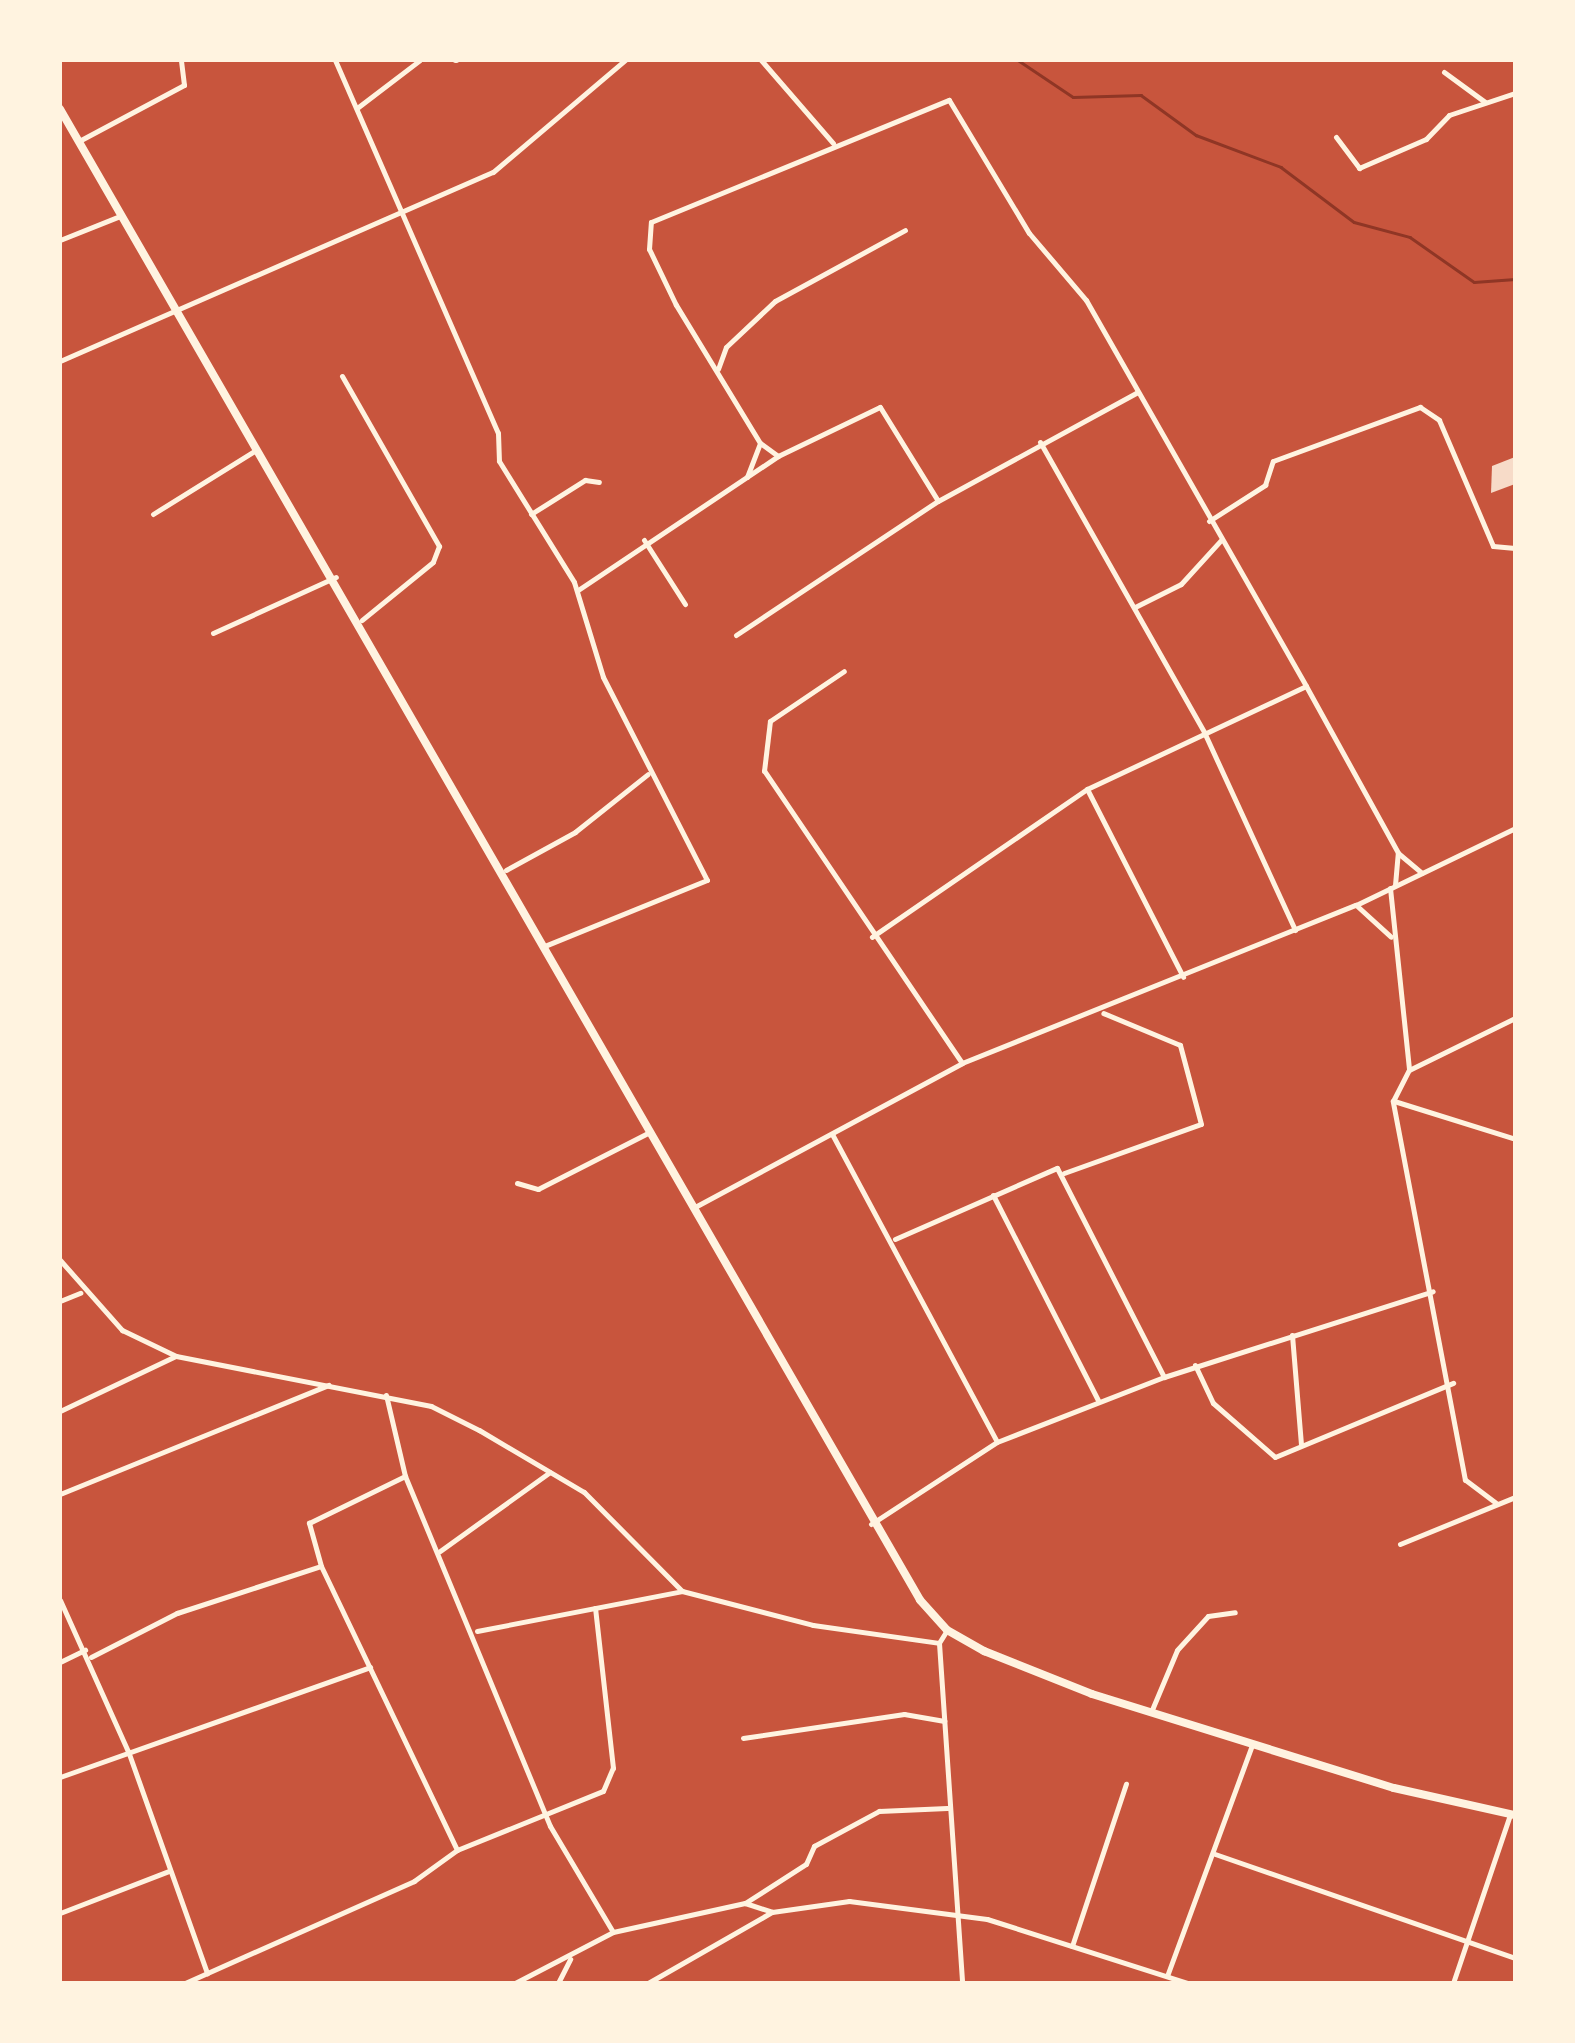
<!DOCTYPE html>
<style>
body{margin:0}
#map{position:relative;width:1575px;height:2043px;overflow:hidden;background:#c8553d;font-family:"Space Grotesk",sans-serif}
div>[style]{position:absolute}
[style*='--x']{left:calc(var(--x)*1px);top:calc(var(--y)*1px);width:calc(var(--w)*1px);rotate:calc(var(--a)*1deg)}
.stream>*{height:2.5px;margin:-1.25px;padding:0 1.25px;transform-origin:1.25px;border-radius:1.25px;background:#8f3625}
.building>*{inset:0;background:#f7dbc8}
.minor>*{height:5px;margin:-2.5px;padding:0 2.5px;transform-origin:2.5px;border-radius:2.5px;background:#fff3e0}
.primary>*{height:8px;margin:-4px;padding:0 4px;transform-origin:4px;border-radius:4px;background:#fff3e0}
span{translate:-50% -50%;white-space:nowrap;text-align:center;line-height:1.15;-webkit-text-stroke:8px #fff3e0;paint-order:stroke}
.frame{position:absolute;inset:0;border:62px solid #fff3e0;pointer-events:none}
</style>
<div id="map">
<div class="stream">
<i style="--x:1018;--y:60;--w:66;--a:33.9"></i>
<i style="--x:1073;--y:97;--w:68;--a:-1.7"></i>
<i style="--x:1141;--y:95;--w:68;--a:36"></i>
<i style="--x:1196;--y:135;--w:91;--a:20.6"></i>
<i style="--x:1281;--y:167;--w:91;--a:37"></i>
<i style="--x:1354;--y:222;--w:58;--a:15"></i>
<i style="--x:1410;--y:237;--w:78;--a:35.1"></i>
<i style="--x:1474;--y:282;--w:41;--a:-4.2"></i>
</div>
<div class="building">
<i style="clip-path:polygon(1515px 457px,1515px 484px,1491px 493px,1492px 466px)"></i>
</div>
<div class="minor">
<i style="--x:335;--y:60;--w:407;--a:66.4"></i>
<i style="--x:498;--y:433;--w:28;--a:88"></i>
<i style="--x:499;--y:461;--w:142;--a:58.2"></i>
<i style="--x:574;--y:582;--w:99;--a:73"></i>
<i style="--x:603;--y:677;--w:228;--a:62.9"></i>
<i style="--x:707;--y:880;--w:173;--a:157.9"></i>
<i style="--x:455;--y:60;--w:1;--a:0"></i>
<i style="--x:761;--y:60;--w:110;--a:49.1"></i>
<i style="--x:1444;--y:72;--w:51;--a:36.2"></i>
<i style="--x:357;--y:108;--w:79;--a:-37.3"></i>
<i style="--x:1336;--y:137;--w:39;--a:53"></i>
<i style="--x:1359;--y:168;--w:73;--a:-23.4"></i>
<i style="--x:1426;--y:139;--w:33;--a:-46"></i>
<i style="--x:1449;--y:115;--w:70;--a:-18.4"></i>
<i style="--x:79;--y:141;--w:119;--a:-28.1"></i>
<i style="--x:184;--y:85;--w:25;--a:-97"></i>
<i style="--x:60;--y:240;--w:65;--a:-21.8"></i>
<i style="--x:60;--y:361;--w:472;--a:-23.6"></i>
<i style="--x:493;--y:172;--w:173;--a:-40.3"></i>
<i style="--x:718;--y:369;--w:23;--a:-70"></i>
<i style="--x:726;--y:347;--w:67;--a:-43.2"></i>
<i style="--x:775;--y:301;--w:148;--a:-28.6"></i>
<i style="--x:342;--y:376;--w:196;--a:60.3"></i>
<i style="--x:439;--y:546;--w:17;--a:111"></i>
<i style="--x:433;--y:562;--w:92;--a:140.8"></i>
<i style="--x:1040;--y:442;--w:333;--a:60.5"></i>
<i style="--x:1204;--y:732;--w:218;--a:65.3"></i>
<i style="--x:778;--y:456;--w:22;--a:-144"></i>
<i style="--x:760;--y:443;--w:162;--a:-121.3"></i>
<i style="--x:676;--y:305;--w:62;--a:-115.7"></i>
<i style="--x:649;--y:249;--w:27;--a:-86"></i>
<i style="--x:651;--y:222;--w:322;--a:-22.3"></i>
<i style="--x:949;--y:100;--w:155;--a:59"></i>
<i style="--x:1029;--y:233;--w:88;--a:49.6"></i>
<i style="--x:1086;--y:300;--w:444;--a:60.3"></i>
<i style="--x:1306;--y:686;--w:242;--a:154.8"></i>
<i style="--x:1087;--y:789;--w:261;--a:145.5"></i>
<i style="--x:747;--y:477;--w:36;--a:-69"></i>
<i style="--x:153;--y:514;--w:121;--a:-31.9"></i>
<i style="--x:531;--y:514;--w:64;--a:-32.2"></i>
<i style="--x:585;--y:480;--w:14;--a:8"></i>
<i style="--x:1209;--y:521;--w:67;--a:-32.7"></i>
<i style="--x:1265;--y:485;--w:25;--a:-72"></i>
<i style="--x:1273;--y:461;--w:157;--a:-20.2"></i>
<i style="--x:1420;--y:407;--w:23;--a:34"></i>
<i style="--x:1439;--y:420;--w:137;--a:66.8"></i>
<i style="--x:1493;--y:546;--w:22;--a:5"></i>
<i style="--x:644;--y:540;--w:76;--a:57.4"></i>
<i style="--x:578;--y:590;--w:241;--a:-33.8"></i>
<i style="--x:778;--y:456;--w:113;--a:-25.7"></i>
<i style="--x:880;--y:407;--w:110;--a:58.3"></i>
<i style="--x:1135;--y:607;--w:51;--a:-26.6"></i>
<i style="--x:1181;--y:584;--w:59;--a:-47.7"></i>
<i style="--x:213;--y:633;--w:135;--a:-24.5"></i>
<i style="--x:736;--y:635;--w:242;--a:-33.6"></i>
<i style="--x:938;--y:501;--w:226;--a:-28.6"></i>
<i style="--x:1306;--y:686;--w:191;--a:61.1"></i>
<i style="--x:1398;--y:853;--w:31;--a:40"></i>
<i style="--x:1087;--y:789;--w:211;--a:62.9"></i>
<i style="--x:506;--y:870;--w:79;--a:-28.8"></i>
<i style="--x:575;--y:832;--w:93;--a:-38.5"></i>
<i style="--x:1395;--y:885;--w:32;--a:-85"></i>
<i style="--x:1390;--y:888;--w:182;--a:84"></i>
<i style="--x:1356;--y:905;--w:47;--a:42.4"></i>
<i style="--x:962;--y:1063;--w:424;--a:-21.9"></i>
<i style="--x:1356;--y:905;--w:177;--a:-25.8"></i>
<i style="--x:1394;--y:1101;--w:127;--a:17.4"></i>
<i style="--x:832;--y:1134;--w:349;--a:61.8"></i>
<i style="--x:1064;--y:1173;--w:145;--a:-19.7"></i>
<i style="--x:1201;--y:1124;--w:82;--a:-104.9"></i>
<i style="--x:1180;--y:1045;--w:83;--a:-157.4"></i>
<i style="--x:517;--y:1183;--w:22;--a:16"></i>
<i style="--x:538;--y:1189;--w:126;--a:-27"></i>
<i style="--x:993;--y:1195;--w:230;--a:62.9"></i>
<i style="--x:693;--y:1208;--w:306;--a:-28.3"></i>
<i style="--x:962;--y:1063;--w:353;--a:-124.1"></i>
<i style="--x:764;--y:771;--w:50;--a:-83.2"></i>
<i style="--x:770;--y:721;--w:89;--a:-34"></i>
<i style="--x:895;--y:1239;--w:177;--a:-23.7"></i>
<i style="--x:1057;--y:1168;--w:235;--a:62.9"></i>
<i style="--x:1164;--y:1377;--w:282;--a:-17.7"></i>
<i style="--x:60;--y:1260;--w:94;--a:48.5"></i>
<i style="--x:122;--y:1330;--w:60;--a:25.7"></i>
<i style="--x:176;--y:1356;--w:260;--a:11.1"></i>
<i style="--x:431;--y:1406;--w:54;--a:26.6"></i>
<i style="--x:479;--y:1430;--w:122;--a:30.6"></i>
<i style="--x:584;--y:1492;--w:139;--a:45.3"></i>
<i style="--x:682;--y:1591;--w:135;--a:14.5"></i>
<i style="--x:813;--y:1625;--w:127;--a:8.1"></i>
<i style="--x:60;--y:1301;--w:22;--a:-22"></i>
<i style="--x:1292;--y:1335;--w:110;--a:85.3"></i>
<i style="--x:1195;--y:1365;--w:42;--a:64.7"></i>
<i style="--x:1213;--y:1403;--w:82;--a:41.1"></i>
<i style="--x:1275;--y:1457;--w:193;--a:-22.6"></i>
<i style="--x:386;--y:1395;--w:83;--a:76.8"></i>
<i style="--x:405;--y:1476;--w:379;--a:67.5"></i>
<i style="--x:550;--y:1826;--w:123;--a:59.3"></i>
<i style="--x:60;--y:1411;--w:128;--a:-25.4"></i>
<i style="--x:60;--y:1494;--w:290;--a:-22.1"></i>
<i style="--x:1496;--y:1503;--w:39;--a:-143"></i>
<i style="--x:1465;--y:1480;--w:386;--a:-100.8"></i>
<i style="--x:1393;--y:1101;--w:35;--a:-63"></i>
<i style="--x:1409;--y:1070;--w:118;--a:-26.1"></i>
<i style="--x:871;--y:1524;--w:150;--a:-33.1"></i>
<i style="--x:997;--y:1442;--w:179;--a:-21.3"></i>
<i style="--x:1400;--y:1544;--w:124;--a:-22.2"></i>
<i style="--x:440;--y:1551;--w:135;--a:-35.7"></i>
<i style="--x:321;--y:1566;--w:315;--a:64.4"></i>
<i style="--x:60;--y:1600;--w:166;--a:65.8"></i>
<i style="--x:128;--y:1751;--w:236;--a:70.4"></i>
<i style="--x:947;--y:1630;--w:15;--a:122"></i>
<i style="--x:939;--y:1643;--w:341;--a:86.1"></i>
<i style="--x:477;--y:1631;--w:209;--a:-11"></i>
<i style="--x:91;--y:1657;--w:97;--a:-27.1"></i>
<i style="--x:177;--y:1613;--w:151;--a:-18.1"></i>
<i style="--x:321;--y:1566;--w:45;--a:-105.6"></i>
<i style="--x:309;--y:1523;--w:107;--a:-26.1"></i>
<i style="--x:60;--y:1662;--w:28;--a:-26"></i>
<i style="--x:1151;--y:1712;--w:67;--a:-67.2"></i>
<i style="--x:1177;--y:1650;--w:46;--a:-47.6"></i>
<i style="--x:1208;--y:1616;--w:27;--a:-8"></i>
<i style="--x:743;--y:1738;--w:163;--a:-8.5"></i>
<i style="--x:904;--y:1714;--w:41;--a:9.9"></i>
<i style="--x:60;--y:1777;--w:329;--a:-19.5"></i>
<i style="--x:1215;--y:1854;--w:318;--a:19.1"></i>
<i style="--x:745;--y:1903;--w:72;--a:-32.6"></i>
<i style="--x:806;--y:1864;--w:20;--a:-66"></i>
<i style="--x:814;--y:1846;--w:74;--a:-28.3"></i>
<i style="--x:879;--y:1811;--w:68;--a:-2.5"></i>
<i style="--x:60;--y:1913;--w:117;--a:-21.1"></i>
<i style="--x:1072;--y:1946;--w:171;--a:-71.6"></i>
<i style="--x:1167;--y:1976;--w:246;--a:-69.8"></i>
<i style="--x:185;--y:1983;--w:251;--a:-24"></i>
<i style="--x:414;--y:1881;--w:53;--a:-35.8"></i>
<i style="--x:457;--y:1850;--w:157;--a:-22"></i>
<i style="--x:603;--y:1791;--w:25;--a:-67"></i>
<i style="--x:613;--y:1768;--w:161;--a:-96.4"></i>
<i style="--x:515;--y:1983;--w:110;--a:-27.5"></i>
<i style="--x:613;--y:1932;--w:135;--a:-12.4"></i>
<i style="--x:745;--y:1903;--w:28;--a:18"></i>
<i style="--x:558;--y:1983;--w:27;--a:-63"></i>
<i style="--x:648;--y:1983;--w:143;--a:-29.8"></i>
<i style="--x:772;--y:1912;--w:78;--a:-8.1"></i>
<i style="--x:849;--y:1901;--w:139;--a:7.4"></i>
<i style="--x:987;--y:1919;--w:210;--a:17.7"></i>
<i style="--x:1453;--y:1983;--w:177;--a:-71.3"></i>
</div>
<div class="primary">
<i style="--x:60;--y:109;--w:1721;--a:60.02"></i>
<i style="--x:920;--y:1600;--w:40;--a:48"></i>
<i style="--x:947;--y:1630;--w:43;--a:29.6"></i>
<i style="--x:984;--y:1651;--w:116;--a:21.7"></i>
<i style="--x:1092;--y:1694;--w:316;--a:17.3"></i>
<i style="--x:1394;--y:1788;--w:124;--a:12.6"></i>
</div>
<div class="frame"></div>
</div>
